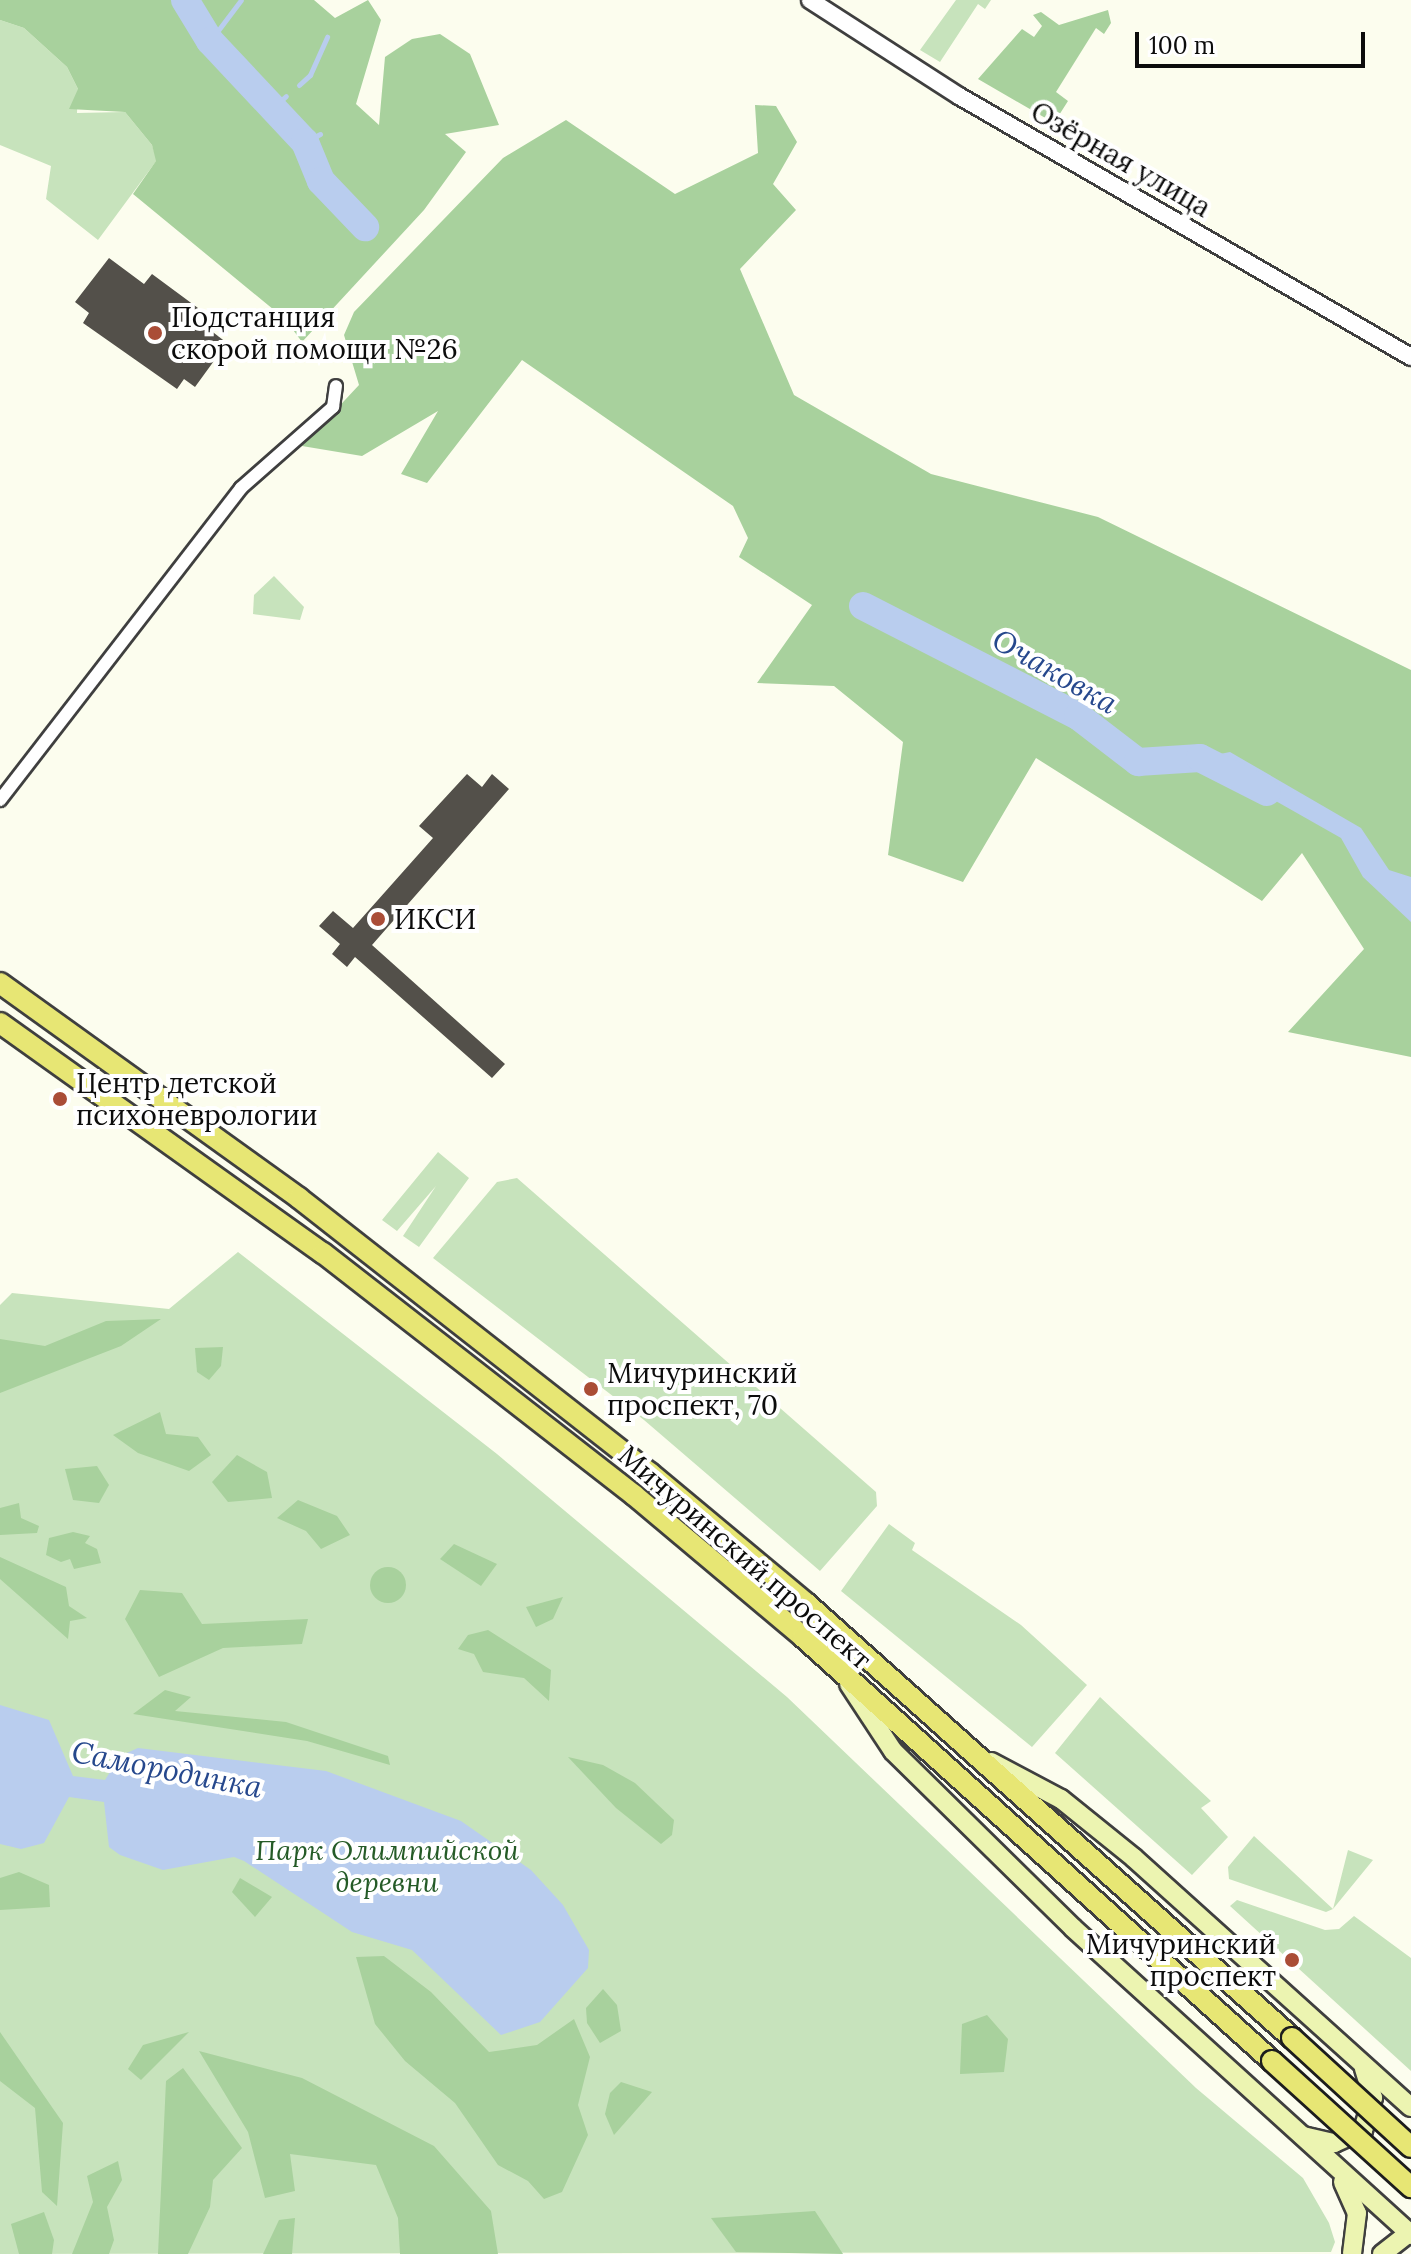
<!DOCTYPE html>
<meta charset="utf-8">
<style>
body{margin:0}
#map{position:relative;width:1411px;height:2254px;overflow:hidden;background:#fcfdee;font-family:Lora,serif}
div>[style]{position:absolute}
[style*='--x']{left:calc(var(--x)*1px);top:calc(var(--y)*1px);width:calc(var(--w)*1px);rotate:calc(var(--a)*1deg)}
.green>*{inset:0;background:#c7e3bc}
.forest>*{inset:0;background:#a8d19d}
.round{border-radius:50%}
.water>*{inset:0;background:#b9cdee}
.stream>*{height:5px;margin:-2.5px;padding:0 2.5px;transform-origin:2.5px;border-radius:2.5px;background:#b9cdee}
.river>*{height:28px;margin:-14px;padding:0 14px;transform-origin:14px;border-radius:14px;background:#b9cdee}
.building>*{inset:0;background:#53504a}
.roads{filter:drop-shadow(2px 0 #3f3f3f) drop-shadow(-2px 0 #3f3f3f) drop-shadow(0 2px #3f3f3f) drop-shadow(0 -2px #3f3f3f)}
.minor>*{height:12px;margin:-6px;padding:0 6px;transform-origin:6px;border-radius:6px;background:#fff}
.tertiary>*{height:16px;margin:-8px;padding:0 8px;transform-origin:8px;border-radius:8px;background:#fff}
.secondary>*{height:18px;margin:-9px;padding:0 9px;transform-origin:9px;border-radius:9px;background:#ecf4b1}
.primary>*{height:20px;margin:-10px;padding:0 10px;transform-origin:10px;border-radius:10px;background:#e7e674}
.bridges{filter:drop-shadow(2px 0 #1d1d1d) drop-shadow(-2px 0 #1d1d1d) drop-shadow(0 2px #1d1d1d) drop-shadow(0 -2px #1d1d1d)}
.primary-bridge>*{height:20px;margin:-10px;padding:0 10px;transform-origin:10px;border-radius:10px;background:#e7e674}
.dots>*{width:22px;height:22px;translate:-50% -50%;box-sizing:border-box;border:4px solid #fff;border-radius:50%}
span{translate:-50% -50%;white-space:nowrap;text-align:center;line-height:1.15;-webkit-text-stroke:8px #fff;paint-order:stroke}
.street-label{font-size:28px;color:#0c0c0c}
.poi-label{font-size:28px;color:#0c0c0c}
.left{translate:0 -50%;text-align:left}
.right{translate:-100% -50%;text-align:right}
.park-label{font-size:28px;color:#255b27;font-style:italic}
.water-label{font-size:30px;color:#26488d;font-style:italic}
.scale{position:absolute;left:1135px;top:32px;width:230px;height:36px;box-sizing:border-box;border:4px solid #0c0c0c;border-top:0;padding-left:10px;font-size:24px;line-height:28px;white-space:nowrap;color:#0c0c0c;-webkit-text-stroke:6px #fff;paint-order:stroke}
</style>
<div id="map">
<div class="green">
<i style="clip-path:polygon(956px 0,991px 0,985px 9px,978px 4px,940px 62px,920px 50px)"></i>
<i style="clip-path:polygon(0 20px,24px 28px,67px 67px,78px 89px,77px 113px,125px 112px,152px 145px,157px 160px,98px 240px,46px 199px,51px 166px,0 145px)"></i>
<i style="clip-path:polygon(274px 576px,304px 607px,300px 620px,253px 614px,254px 595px)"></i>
<i style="clip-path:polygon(438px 1152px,469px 1178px,419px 1247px,403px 1236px,436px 1186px,397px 1231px,382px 1220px)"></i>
<i style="clip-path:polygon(517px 1178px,876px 1492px,877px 1506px,820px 1571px,644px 1420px,433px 1258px,497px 1182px)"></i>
<i style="clip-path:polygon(238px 1252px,497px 1454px,787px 1697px,1196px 2088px,1303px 2178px,1329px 2223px,1335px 2242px,1331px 2252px,0 2254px,0 1305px,12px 1293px,169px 1309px)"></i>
<i style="clip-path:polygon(889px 1524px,915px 1543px,912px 1550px,1021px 1625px,1087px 1685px,1032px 1747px,841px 1591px)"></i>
<i style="clip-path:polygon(1100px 1697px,1211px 1801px,1201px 1808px,1228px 1837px,1192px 1875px,1055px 1753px)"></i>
<i style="clip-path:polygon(1254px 1836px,1333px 1909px,1348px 1850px,1373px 1860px,1333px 1909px,1326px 1912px,1229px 1879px,1228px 1867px)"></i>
<i style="clip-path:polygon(1237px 1900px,1325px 1930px,1339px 1929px,1354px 1916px,1411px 1958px,1411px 2071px,1230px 1906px)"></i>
</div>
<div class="forest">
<i style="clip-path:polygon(0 0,314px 0,335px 18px,368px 0,381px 20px,356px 104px,379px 125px,385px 57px,412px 39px,440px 34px,470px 54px,499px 125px,445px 134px,466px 152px,424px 210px,302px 342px,285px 319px,133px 194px,156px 161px,152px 145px,125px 112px,69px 109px,78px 89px,67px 67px,24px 28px,0 20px)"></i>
<i style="clip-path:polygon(1108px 10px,1111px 23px,1104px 34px,1096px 28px,1056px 92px,1068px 101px,1054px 123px,978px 79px,1022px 29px,1034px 37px,1042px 26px,1033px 15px,1041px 12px,1059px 25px)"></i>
<i style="clip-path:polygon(755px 105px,776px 106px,797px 142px,773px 184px,796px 210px,740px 269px,794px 395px,931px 474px,1098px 517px,1411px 670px,1411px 1057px,1288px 1032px,1364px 949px,1302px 853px,1262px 901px,1036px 758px,963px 882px,888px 855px,903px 742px,834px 686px,757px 683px,812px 605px,739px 557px,748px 538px,733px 506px,522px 360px,427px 483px,401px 474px,438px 411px,362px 456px,302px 446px,359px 385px,344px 335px,354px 312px,503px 158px,566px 120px,675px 194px,758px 153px)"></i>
<i style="clip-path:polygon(161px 1319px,121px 1346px,0 1393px,0 1339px,45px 1346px,106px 1321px)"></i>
<i style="clip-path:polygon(223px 1347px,221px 1366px,209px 1380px,197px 1372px,195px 1348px)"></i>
<i style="clip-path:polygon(160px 1412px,166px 1434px,198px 1437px,211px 1455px,189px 1471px,138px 1453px,113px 1435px)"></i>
<i style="clip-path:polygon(237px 1455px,267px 1472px,272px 1498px,228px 1502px,212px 1482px)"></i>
<i style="clip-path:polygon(97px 1466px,109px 1485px,99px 1503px,73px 1500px,65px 1469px)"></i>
<i style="clip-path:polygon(298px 1500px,337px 1516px,350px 1535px,321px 1549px,306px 1531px,277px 1518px)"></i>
<i style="clip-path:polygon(19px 1503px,21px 1518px,39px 1526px,37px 1533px,0 1535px,0 1508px)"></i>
<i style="clip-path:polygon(73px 1532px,90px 1536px,85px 1543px,97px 1549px,101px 1563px,74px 1569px,70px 1559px,61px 1562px,46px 1555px,49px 1538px)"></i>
<i style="clip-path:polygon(454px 1544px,497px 1564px,481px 1586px,440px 1559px)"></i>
<i style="clip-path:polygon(0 1557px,66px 1587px,69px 1606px,87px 1618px,70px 1621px,68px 1639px,0 1579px)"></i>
<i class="round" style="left:370px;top:1567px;width:36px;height:36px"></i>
<i style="clip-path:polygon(140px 1590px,182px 1593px,202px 1624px,308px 1619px,302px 1644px,223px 1648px,159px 1677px,125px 1619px)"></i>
<i style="clip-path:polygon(563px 1597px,553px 1619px,536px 1627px,526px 1607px)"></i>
<i style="clip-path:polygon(488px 1630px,551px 1670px,549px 1701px,524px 1678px,483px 1672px,474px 1654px,458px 1649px,468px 1635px)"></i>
<i style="clip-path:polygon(165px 1690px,191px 1697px,175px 1711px,286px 1722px,388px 1756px,390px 1765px,307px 1741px,133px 1714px)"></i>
<i style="clip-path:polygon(568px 1757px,603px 1765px,635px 1783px,674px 1820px,672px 1835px,661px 1844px,616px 1808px)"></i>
<i style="clip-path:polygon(19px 1872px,49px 1885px,50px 1907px,0 1910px,0 1878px)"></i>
<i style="clip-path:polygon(240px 1878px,272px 1897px,255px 1917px,232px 1892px)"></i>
<i style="clip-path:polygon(384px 1956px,431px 1992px,489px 2052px,537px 2045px,574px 2019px,590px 2057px,578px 2105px,588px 2135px,562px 2192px,544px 2199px,528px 2181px,498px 2165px,455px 2103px,405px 2061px,375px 2024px,356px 1957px)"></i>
<i style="clip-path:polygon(603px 1989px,617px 2005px,621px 2031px,600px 2043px,587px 2023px,586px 2008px)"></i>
<i style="clip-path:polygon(987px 2015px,1008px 2039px,1004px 2072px,960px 2074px,962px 2024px)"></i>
<i style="clip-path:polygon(0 2032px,63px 2123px,57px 2206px,42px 2192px,35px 2108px,0 2081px)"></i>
<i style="clip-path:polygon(189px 2032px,141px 2080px,128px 2069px,143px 2045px)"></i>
<i style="clip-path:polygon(199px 2051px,302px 2078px,434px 2146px,491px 2211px,498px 2254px,400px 2254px,398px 2218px,376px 2165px,290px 2154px,295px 2191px,265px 2198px,248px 2132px)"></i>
<i style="clip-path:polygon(183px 2068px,242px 2148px,213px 2180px,210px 2207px,188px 2254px,158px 2254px,166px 2081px)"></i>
<i style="clip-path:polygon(621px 2082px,652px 2092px,614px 2135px,605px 2114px,610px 2093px)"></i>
<i style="clip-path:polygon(118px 2161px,122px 2180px,107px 2207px,114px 2240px,109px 2254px,72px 2254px,93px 2202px,87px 2176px)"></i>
<i style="clip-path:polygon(815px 2211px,843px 2254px,736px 2252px,711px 2218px)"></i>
<i style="clip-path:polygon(44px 2212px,54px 2240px,52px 2254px,19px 2254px,11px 2224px)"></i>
<i style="clip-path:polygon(295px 2218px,292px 2254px,263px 2254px,279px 2220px)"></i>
</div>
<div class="water">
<i style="clip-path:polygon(1230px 752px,1361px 828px,1389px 870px,1411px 877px,1411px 922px,1363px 877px,1341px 838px,1200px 758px)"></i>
<i style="clip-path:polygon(0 1705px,49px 1720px,73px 1776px,105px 1780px,120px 1756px,138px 1748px,326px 1771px,461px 1821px,531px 1870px,563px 1905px,589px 1950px,588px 1968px,540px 2022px,501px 2035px,412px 1950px,352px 1932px,244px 1861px,234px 1857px,163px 1870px,120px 1855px,109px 1847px,104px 1802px,69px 1797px,44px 1843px,21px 1849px,0 1844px)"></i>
</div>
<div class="stream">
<i style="--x:210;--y:41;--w:51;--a:-52.9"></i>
<i style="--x:299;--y:85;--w:15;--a:-42"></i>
<i style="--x:310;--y:75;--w:42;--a:-65.9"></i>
<i style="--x:270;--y:110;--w:21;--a:-41"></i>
<i style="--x:305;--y:142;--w:17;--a:-28"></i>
</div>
<div class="river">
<i style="--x:185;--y:0;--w:48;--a:58.6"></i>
<i style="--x:210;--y:41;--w:139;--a:46.8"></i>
<i style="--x:305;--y:142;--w:42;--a:67.7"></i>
<i style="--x:321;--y:181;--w:64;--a:46.3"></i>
<i style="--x:863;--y:606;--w:242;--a:27.1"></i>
<i style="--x:1078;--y:716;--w:76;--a:37.5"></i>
<i style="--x:1138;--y:762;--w:62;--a:-3.7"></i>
<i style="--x:1200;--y:758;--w:75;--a:26.9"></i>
</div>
<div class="building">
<i style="clip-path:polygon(109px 258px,144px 284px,152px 274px,198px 308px,192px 316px,227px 343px,195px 387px,184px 379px,177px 389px,83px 323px,89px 313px,75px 302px)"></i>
<i style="clip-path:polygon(467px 774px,482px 787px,492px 774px,509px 789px,372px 945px,505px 1064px,492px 1078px,355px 957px,347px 967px,332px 954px,340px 944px,319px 926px,333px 911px,353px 928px,433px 838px,419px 826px)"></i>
</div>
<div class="roads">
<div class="minor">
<i style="--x:0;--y:800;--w:394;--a:-52.3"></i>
<i style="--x:241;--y:488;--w:123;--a:-41.4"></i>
<i style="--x:333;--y:407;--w:21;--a:-82"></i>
</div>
<div class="tertiary">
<i style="--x:810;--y:0;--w:177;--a:32.8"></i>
<i style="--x:959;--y:96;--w:522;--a:30"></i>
</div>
<div class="secondary">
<i style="--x:849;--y:1684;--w:80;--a:56.7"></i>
<i style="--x:893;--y:1751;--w:252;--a:44.5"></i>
<i style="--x:1073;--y:1928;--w:457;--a:42.2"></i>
<i style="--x:991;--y:1762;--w:79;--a:27.9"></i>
<i style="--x:1061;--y:1799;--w:94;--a:38.9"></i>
<i style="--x:1134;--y:1858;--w:372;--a:42"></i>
<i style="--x:1303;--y:2136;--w:32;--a:13"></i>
<i style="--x:1334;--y:2143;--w:32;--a:-24"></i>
<i style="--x:1363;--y:2130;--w:34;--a:-73"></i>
<i style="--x:1373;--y:2098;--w:31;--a:-107"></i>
<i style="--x:1343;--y:2182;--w:34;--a:66"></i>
<i style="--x:1357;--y:2213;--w:41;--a:97"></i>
<i style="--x:1382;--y:2254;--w:37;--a:-38"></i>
</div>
<div class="primary">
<i style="--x:0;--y:983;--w:368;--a:35.7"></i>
<i style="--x:299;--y:1198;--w:446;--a:38.1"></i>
<i style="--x:650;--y:1473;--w:203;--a:39.8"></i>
<i style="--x:806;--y:1603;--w:652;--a:41.83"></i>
<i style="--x:0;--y:1023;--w:397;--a:35.5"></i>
<i style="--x:323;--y:1253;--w:394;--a:37.9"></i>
<i style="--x:634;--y:1495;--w:221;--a:40"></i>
<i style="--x:803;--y:1637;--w:632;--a:42.12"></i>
</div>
</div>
<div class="bridges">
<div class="primary-bridge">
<i style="--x:1292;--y:2038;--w:161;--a:42.5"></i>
<i style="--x:1272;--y:2061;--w:188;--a:42.2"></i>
</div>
</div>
<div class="dots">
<i style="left:155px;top:333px;background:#aa4d37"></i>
<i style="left:378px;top:919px;background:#aa4d37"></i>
<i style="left:60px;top:1099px;background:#aa4d37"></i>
<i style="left:591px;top:1389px;background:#aa4d37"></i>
<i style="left:1292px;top:1960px;background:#aa4d37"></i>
</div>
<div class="street-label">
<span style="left:1121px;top:159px;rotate:30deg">Озёрная улица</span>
<span style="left:745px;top:1557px;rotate:41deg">Мичуринский проспект</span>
</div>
<div class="poi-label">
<span class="left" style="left:171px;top:333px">Подстанция<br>скорой помощи №26</span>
<span class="left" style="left:394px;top:919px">ИКСИ</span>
<span class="left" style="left:76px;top:1099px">Центр детской<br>психоневрологии</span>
<span class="left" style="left:607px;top:1389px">Мичуринский<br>проспект, 70</span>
<span class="right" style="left:1276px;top:1960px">Мичуринский<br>проспект</span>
</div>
<div class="park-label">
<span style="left:387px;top:1866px">Парк Олимпийской<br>деревни</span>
</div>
<div class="water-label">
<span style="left:1055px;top:671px;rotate:30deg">Очаковка</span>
<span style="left:167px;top:1769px;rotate:11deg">Самородинка</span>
</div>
<div class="scale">100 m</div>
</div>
